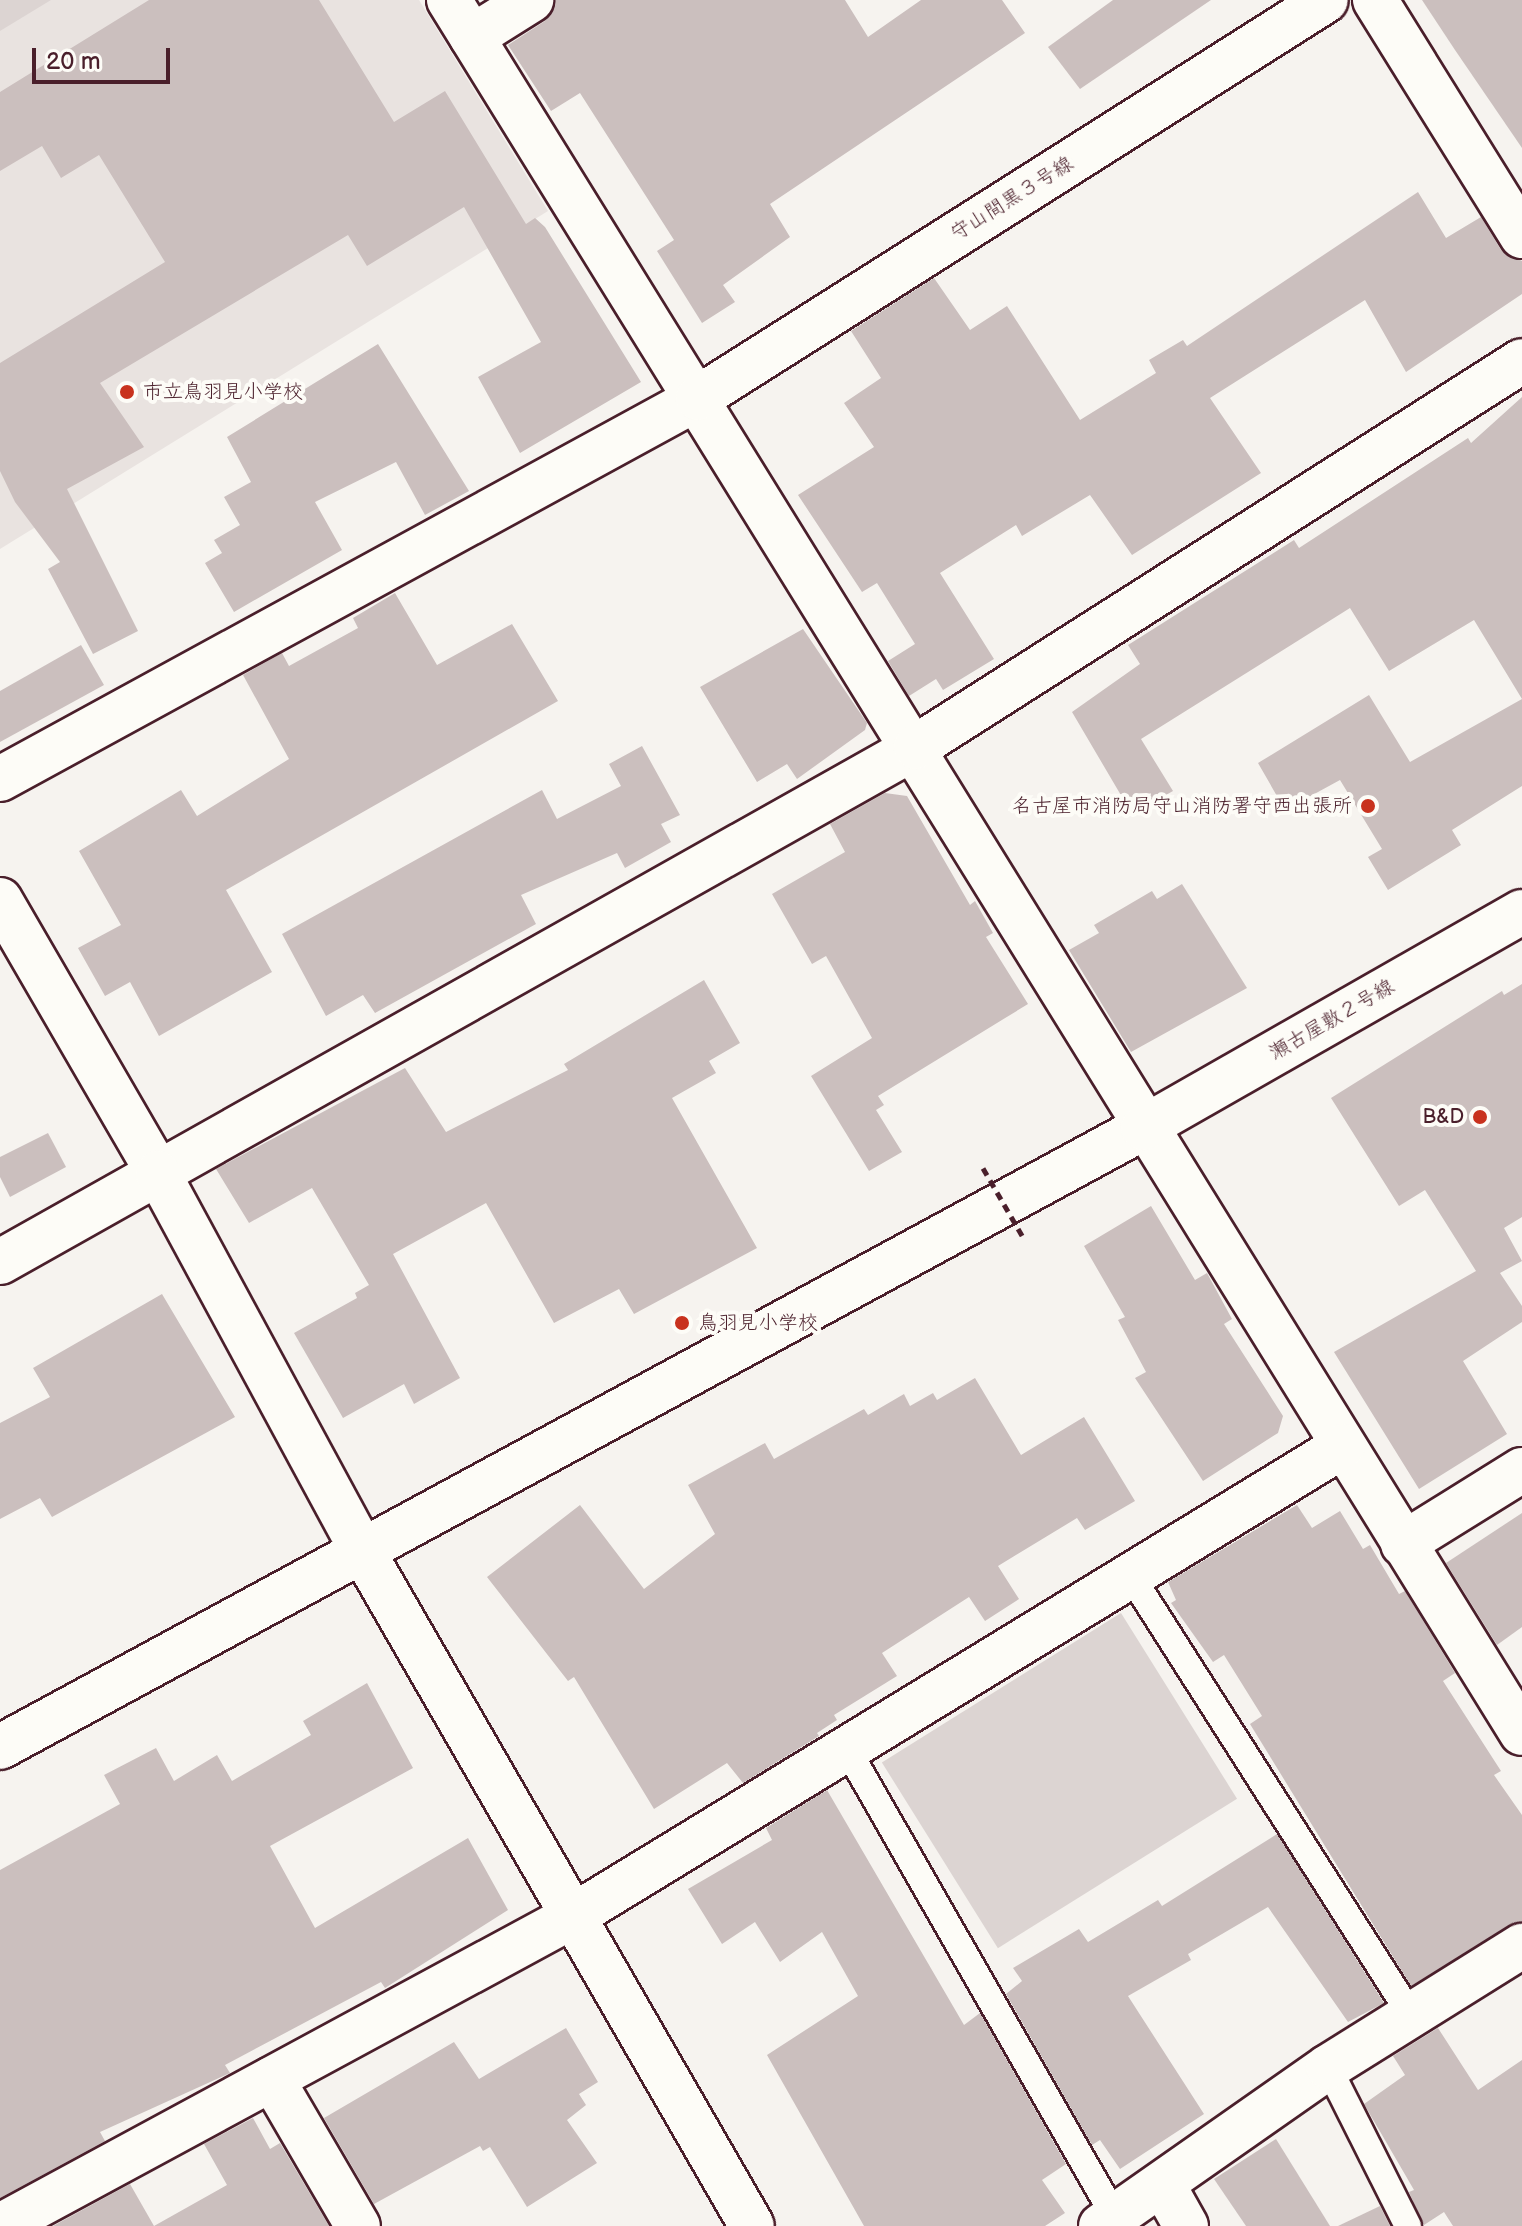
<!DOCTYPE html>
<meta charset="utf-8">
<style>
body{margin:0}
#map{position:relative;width:1522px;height:2226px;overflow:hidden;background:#f6f3ef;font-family:"Balsamiq Sans","Klee One",sans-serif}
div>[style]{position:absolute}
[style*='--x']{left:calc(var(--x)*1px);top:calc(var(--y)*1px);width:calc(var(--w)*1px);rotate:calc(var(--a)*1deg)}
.built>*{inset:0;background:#e9e3e0}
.green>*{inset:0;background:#dcd4d2;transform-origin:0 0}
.building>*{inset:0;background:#cbbfbe}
.roads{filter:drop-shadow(2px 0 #4a1f2b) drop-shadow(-2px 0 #4a1f2b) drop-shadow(0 2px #4a1f2b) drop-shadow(0 -2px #4a1f2b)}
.lane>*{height:26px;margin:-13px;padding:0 13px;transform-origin:13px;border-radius:13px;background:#fdfcf7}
.street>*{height:44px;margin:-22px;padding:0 22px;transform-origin:22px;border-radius:22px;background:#fdfcf7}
.secondary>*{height:44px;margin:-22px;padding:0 22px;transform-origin:22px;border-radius:22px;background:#fdfcf7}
.path-bridge>*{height:5px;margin-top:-2.5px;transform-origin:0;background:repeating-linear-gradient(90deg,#4a1f2b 0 8px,transparent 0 14px)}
.dots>*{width:22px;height:22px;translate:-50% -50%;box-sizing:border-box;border:4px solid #fdfcf7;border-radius:50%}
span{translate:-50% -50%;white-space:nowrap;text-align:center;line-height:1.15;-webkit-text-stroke:8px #fdfcf7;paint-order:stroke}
.street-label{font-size:20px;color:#4a1f2b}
.poi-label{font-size:20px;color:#4a1f2b}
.left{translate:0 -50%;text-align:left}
.right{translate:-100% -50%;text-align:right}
.scale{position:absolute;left:32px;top:48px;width:138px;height:36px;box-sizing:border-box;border:4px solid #4a1f2b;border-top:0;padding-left:10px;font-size:24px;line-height:28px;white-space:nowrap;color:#4a1f2b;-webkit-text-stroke:6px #fdfcf7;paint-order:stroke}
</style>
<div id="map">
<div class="built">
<i style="clip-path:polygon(0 0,419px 0,548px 211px,0 549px)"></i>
</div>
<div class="green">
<i style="clip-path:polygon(0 0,51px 0,0 31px)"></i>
<i style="left:1121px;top:1613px;width:219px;height:282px;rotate:58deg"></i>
</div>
<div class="building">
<i style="clip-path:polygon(149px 0,319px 0,394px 122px,445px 91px,526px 224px,535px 218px,545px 227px,641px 382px,520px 453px,478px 377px,541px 342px,464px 207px,367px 266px,348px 235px,100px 383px,144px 447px,67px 489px,138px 631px,93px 654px,48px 569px,60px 562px,15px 502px,0 471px,0 363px,165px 262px,99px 155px,61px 178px,42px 146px,0 171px,0 92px)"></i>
<i style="clip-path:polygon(556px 0,845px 0,868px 37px,921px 0,1002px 0,1025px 33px,770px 204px,790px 237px,723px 285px,735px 302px,702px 323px,657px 251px,674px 240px,580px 93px,551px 111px,508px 45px,545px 21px)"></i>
<i style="clip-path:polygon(1113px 0,1211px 0,1080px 89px,1048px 47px)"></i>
<i style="clip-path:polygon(1422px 0,1522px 0,1522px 148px,1455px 50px)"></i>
<i style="clip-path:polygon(1418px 192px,1446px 238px,1481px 217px,1501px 250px,1522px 261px,1522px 294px,1406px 372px,1365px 300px,1210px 398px,1261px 473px,1132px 555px,1090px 495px,1022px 536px,1016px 525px,940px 573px,994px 659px,943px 690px,936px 679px,909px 696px,888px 661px,915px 644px,877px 583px,862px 592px,798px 495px,874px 447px,844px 403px,881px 378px,851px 331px,934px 278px,970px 330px,1007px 306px,1080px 420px,1156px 373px,1149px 360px,1183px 340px,1187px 346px)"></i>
<i style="clip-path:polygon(378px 344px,469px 491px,425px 515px,396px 462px,315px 502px,342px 550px,234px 612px,205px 563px,222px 553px,214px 540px,240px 525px,224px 497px,251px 482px,227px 437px)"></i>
<i style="clip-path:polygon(1522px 397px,1522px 786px,1452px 830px,1461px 845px,1388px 890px,1368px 857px,1382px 849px,1340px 780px,1285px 810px,1258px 763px,1369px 695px,1410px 762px,1522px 699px,1474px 620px,1389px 671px,1350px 608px,1141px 739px,1173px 791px,1132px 814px,1072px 712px,1140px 664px,1128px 645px,1294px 540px,1299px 548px,1468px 438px,1471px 443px)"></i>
<i style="clip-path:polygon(395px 593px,437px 665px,512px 624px,558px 701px,226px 890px,272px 972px,159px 1036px,130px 982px,105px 996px,78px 948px,121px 925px,79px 851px,181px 790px,197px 816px,289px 759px,243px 675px,282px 653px,289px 666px,358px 628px,353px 618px)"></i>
<i style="clip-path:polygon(803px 629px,867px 723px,865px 730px,797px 779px,787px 764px,757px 782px,700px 687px)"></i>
<i style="clip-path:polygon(81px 645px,104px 685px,0 742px,0 691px)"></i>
<i style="clip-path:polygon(642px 746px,680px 815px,661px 824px,671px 842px,625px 868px,617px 853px,521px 895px,536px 924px,375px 1013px,363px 995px,326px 1016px,282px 934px,542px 790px,557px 819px,621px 786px,609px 764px)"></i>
<i style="clip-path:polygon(885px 793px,907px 796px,970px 905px,975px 901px,993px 933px,986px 937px,1028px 1004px,878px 1096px,884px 1105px,876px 1110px,902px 1152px,869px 1171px,811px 1076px,872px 1038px,826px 956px,812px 964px,772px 894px,845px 852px,830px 824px)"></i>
<i style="clip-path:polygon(1182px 884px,1247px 988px,1131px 1052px,1069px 950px,1099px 933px,1094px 925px,1152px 891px,1157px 899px)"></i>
<i style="clip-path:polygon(704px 980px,740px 1043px,709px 1061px,716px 1073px,672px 1098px,757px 1248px,634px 1314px,619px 1289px,554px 1323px,486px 1203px,393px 1254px,460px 1378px,414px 1404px,404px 1384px,343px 1418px,294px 1333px,357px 1298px,355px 1293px,369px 1285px,312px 1188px,249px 1223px,216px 1169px,405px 1068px,446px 1132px,568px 1070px,564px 1064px)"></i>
<i style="clip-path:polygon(1522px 984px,1522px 1217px,1504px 1228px,1522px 1261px,1500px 1273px,1522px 1306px,1522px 1322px,1463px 1361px,1507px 1434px,1419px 1489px,1334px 1352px,1476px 1271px,1425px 1190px,1399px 1206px,1331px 1098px,1502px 991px,1504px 995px)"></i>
<i style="clip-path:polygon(48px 1133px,66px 1167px,10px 1197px,0 1177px,0 1157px)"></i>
<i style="clip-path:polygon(1151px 1206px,1195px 1280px,1207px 1273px,1232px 1319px,1224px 1324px,1283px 1416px,1278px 1433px,1203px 1481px,1135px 1378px,1146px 1372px,1118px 1320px,1125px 1317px,1084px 1246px)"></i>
<i style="clip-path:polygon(162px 1294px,235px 1417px,52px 1517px,40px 1498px,0 1519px,0 1423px,50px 1397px,33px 1368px)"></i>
<i style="clip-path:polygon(975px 1378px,1021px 1455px,1084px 1417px,1135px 1501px,1085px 1530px,1077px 1518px,998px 1566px,1019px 1599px,985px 1621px,969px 1597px,882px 1653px,897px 1676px,834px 1715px,837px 1720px,817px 1733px,819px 1736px,743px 1783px,727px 1763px,654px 1809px,574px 1677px,568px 1681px,487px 1577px,580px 1505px,644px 1589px,715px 1534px,688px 1485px,765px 1443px,774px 1459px,864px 1409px,868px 1415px,904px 1394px,910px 1406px,933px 1393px,937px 1400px)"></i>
<i style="clip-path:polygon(1297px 1505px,1312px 1528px,1340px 1511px,1363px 1549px,1370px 1545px,1399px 1594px,1405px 1591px,1455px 1673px,1443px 1681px,1501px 1771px,1494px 1775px,1522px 1815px,1522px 1921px,1411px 1986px,1250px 1724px,1262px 1716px,1224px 1655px,1213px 1662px,1171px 1603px,1176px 1600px,1168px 1582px)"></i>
<i style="clip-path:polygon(1522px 1513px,1522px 1627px,1497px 1645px,1446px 1563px)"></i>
<i style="clip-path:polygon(367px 1683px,413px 1768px,270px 1846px,315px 1928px,468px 1838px,508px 1910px,385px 1988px,381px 1982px,225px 2065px,230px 2073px,100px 2132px,105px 2141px,0 2198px,0 1870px,120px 1804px,104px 1775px,156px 1748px,174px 1781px,217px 1755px,232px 1781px,311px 1735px,303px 1721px)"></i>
<i style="clip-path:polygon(827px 1790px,964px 2025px,980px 2013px,1066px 2164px,1042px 2180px,1065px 2213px,1045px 2226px,864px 2226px,767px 2055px,858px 1996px,822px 1932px,780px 1962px,755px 1922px,722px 1944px,688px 1889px,772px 1840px,766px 1828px)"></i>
<i style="clip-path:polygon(1277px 1834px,1384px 2003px,1348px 2022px,1268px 1907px,1188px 1954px,1191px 1960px,1128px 1996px,1204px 2114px,1120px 2169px,1100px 2140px,1092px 2145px,1006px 1994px,1022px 1981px,1013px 1968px,1079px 1929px,1088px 1942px,1158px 1900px,1162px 1906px)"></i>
<i style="clip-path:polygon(566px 2028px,598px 2082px,579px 2094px,586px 2105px,567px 2120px,597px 2163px,527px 2207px,490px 2147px,483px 2151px,480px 2146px,374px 2204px,324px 2118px,454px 2042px,479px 2079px)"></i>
<i style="clip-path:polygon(1438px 2028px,1478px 2090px,1522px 2060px,1522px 2226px,1453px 2226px,1444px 2212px,1424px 2225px,1409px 2192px,1414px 2190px,1364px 2104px,1405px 2075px,1393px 2056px)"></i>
<i style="clip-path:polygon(253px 2118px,270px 2149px,280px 2143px,329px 2226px,53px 2226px,130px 2184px,154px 2226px,227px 2185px,204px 2144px)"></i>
<i style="clip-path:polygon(1276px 2139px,1330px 2226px,1246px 2226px,1214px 2179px)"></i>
<i style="clip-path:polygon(1380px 2206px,1390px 2226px,1338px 2226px)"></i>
</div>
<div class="roads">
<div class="lane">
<i style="--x:1131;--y:1576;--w:521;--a:57.47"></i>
<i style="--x:847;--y:1749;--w:539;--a:60.2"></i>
<i style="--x:1328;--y:2067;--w:178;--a:63.3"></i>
</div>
<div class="street">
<i style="--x:449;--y:0;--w:2038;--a:58.24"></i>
<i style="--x:1375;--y:0;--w:278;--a:58.1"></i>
<i style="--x:472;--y:37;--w:70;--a:-32.1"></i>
<i style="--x:0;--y:779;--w:795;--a:-28.63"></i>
<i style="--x:698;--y:398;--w:743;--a:-32.36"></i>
<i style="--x:0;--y:1262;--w:1051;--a:-29.35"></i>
<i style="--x:916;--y:747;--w:718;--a:-32.5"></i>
<i style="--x:1403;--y:1544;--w:140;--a:-31.9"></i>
<i style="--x:272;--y:2079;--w:170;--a:59.7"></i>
<i style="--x:1163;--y:2185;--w:47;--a:60.7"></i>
<i style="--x:0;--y:2226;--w:651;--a:-28.41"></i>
<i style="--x:573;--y:1916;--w:902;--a:-31.4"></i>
<i style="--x:1101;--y:2226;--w:277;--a:-35"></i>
<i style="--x:1328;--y:2067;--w:229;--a:-32"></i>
</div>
<div class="secondary">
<i style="--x:0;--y:900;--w:315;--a:59.9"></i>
<i style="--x:158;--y:1173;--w:429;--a:61.6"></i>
<i style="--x:362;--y:1550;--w:780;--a:60.02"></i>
<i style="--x:0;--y:1747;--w:1300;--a:-28.44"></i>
<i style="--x:1143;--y:1128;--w:436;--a:-29.7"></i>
</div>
</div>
<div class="path-bridge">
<i style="--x:983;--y:1168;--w:80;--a:59.9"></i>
</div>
<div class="dots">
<i style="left:127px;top:392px;background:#c8321e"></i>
<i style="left:1368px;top:806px;background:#c8321e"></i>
<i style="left:1480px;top:1117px;background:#c8321e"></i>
<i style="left:682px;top:1323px;background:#c8321e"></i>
</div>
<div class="street-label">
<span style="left:1012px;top:199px;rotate:-32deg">守山間黒３号線</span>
<span style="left:1332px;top:1020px;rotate:-30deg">瀬古屋敷２号線</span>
</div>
<div class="poi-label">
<span class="left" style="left:143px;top:392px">市立鳥羽見小学校</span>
<span class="right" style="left:1352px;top:806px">名古屋市消防局守山消防署守西出張所</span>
<span class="right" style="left:1464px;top:1117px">B&amp;D</span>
<span class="left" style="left:698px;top:1323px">鳥羽見小学校</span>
</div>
<div class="scale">20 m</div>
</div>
